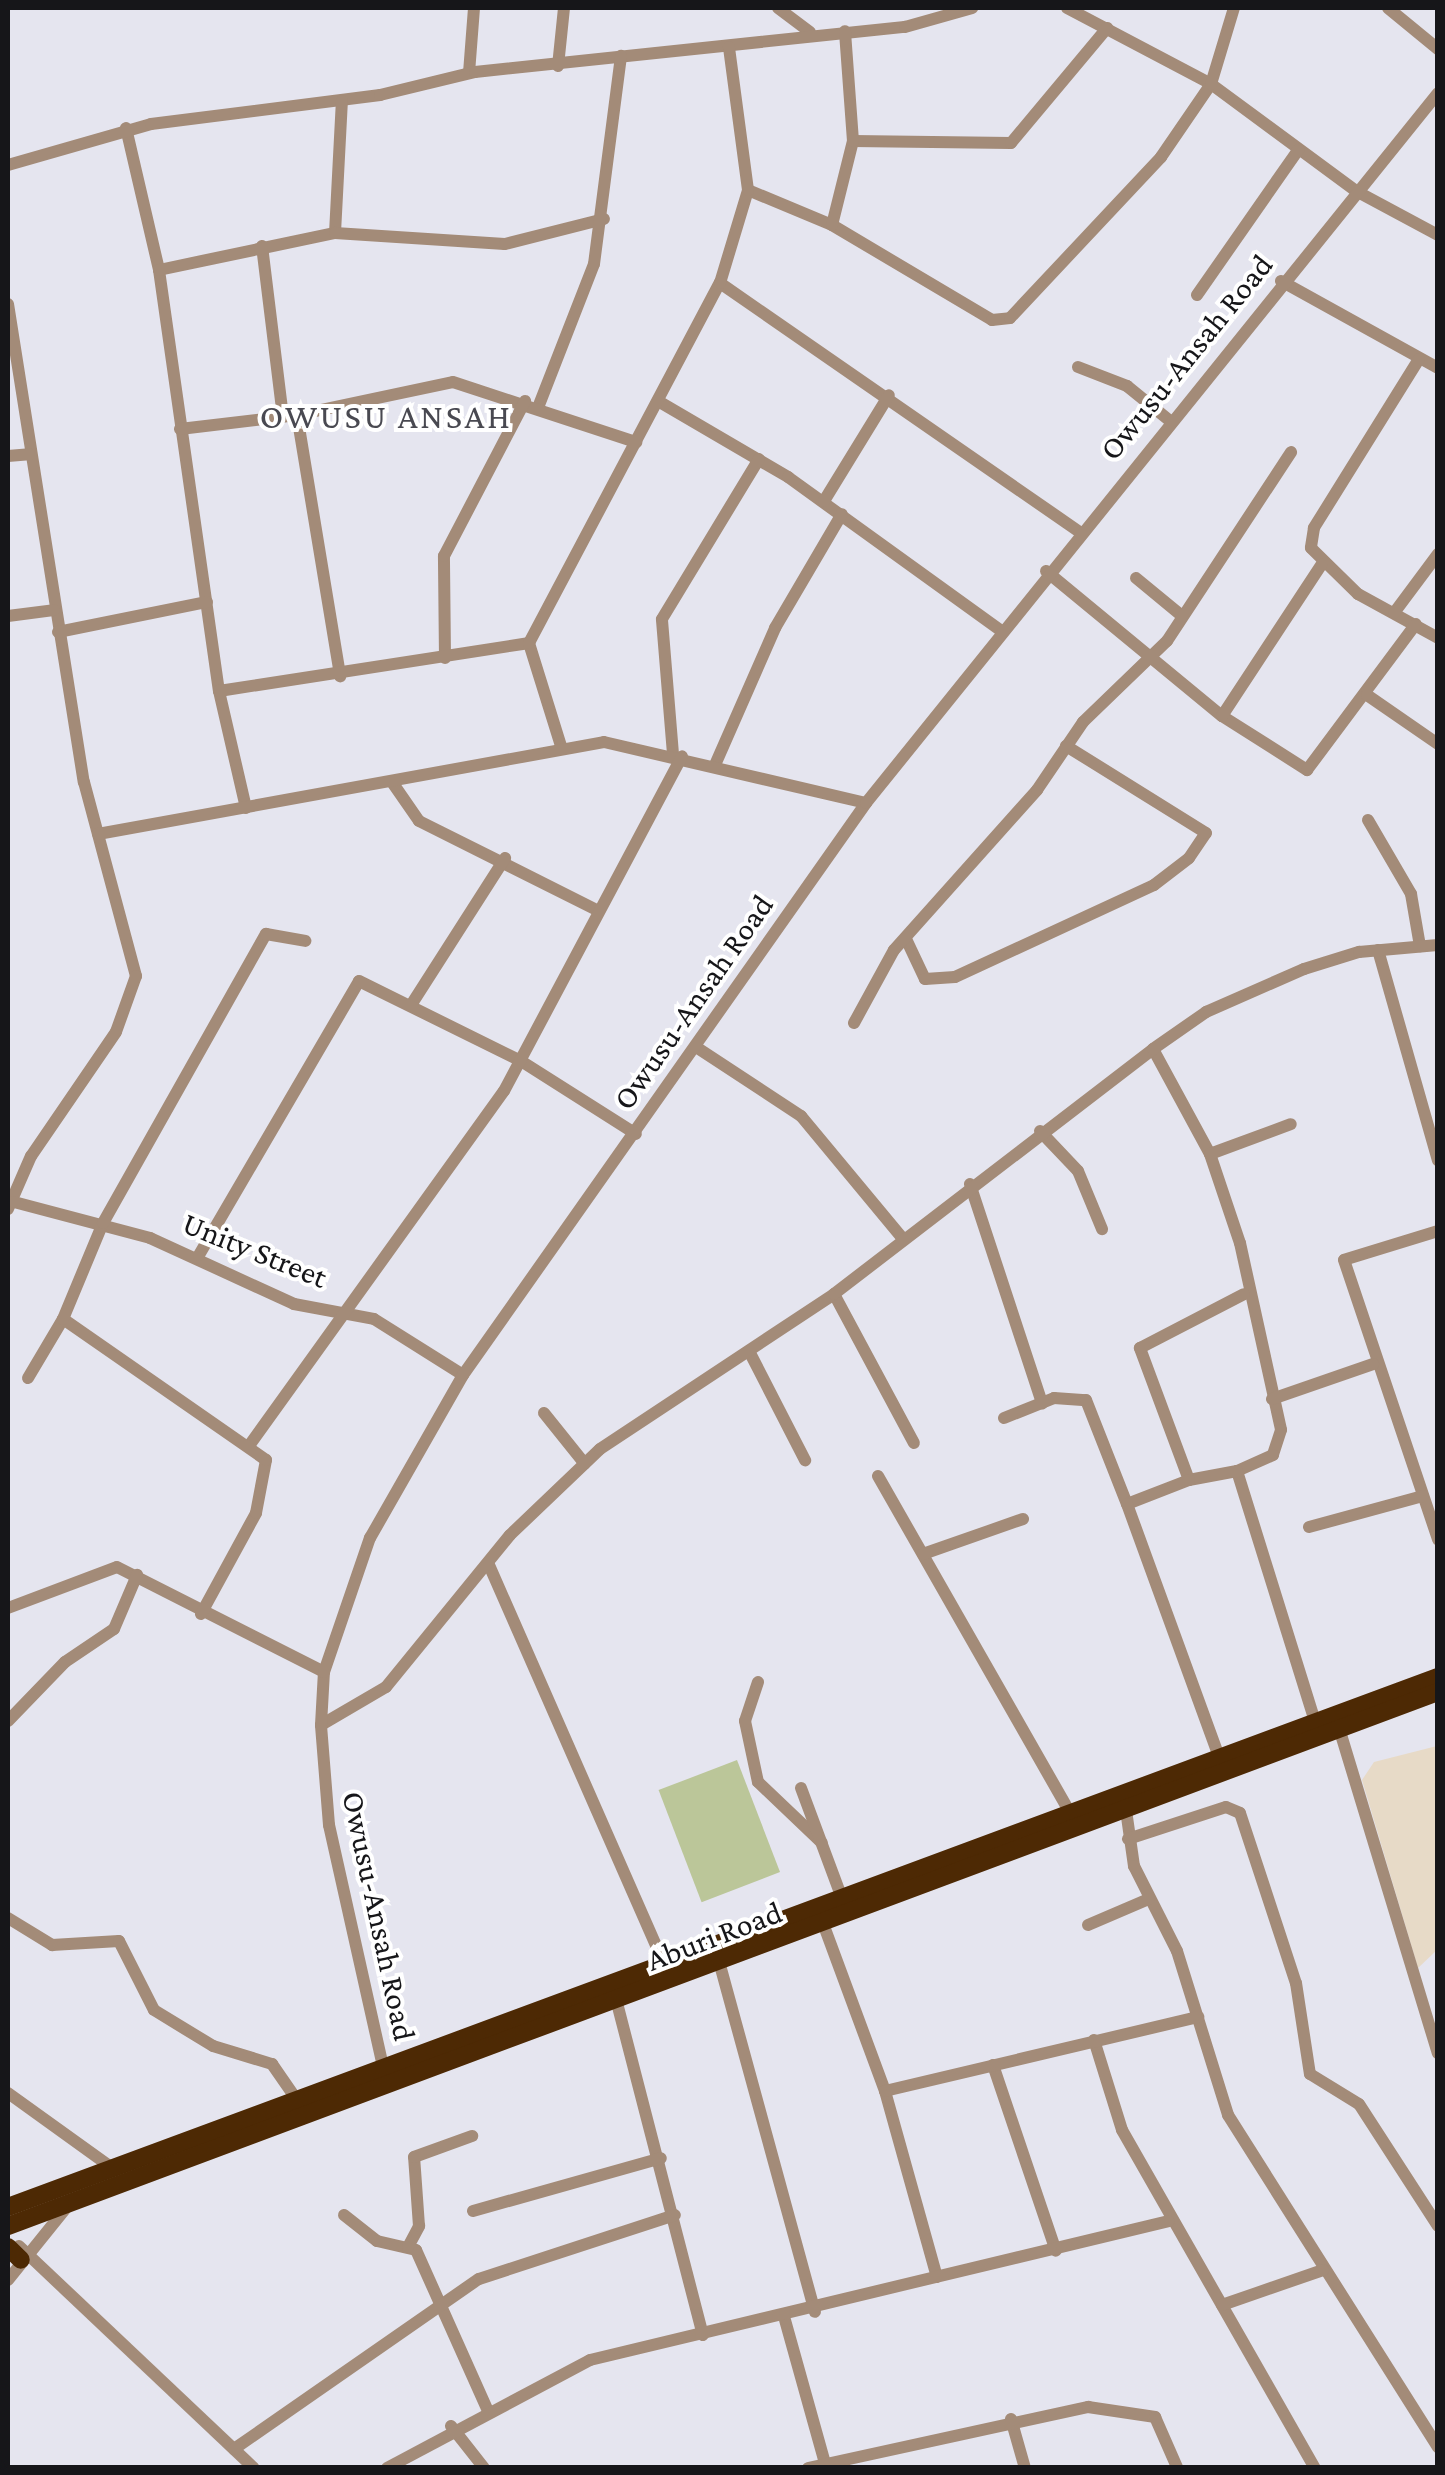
<!DOCTYPE html>
<style>
body{margin:0}
#map{position:relative;width:1445px;height:2475px;overflow:hidden;background:#e5e5ef;font-family:"Crimson Pro",serif}
div>[style]{position:absolute}
[style*='--x']{left:calc(var(--x)*1px);top:calc(var(--y)*1px);width:calc(var(--w)*1px);rotate:calc(var(--a)*1deg)}
.medical>*{inset:0;background:#e7dac7}
.green>*{inset:0;background:#bbc699;transform-origin:0 0}
.minor>*{height:12px;margin:-6px;padding:0 6px;transform-origin:6px;border-radius:6px;background:#a38b78}
.highway>*{height:18px;margin:-9px;padding:0 9px;transform-origin:9px;border-radius:9px;background:#4d2904}
span{translate:-50% -50%;white-space:nowrap;text-align:center;line-height:1.15;-webkit-text-stroke:8px #fff;paint-order:stroke}
.street-label{font-size:32px;color:#161619}
.neighbourhood-label{font-size:35px;color:#494951;letter-spacing:2.5px}
.frame{position:absolute;inset:0;border:10px solid #161619;pointer-events:none}
</style>
<div id="map">
<div class="medical">
<i style="clip-path:polygon(1437px 1746px,1437px 1950px,1418px 1968px,1362px 1780px,1374px 1762px)"></i>
</div>
<div class="green">
<i style="left:737px;top:1760px;width:120px;height:84px;rotate:69deg"></i>
</div>
<div class="minor">
<i style="--x:778;--y:8;--w:40;--a:37"></i>
<i style="--x:1067;--y:8;--w:163;--a:27.8"></i>
<i style="--x:1211;--y:84;--w:180;--a:36.4"></i>
<i style="--x:1356;--y:191;--w:93;--a:28.2"></i>
<i style="--x:1388;--y:8;--w:65;--a:39.4"></i>
<i style="--x:558;--y:66;--w:58;--a:-84.1"></i>
<i style="--x:469;--y:73;--w:65;--a:-85.6"></i>
<i style="--x:126;--y:128;--w:146;--a:76.9"></i>
<i style="--x:159;--y:270;--w:425;--a:81.9"></i>
<i style="--x:219;--y:691;--w:120;--a:77"></i>
<i style="--x:853;--y:141;--w:158;--a:0.7"></i>
<i style="--x:1011;--y:143;--w:150;--a:-50.1"></i>
<i style="--x:8;--y:165;--w:149;--a:-16"></i>
<i style="--x:151;--y:124;--w:231;--a:-7.2"></i>
<i style="--x:380;--y:95;--w:98;--a:-13.6"></i>
<i style="--x:475;--y:72;--w:432;--a:-6"></i>
<i style="--x:905;--y:27;--w:70;--a:-15.8"></i>
<i style="--x:748;--y:190;--w:91;--a:22.6"></i>
<i style="--x:832;--y:225;--w:186;--a:30.7"></i>
<i style="--x:992;--y:320;--w:18;--a:-6"></i>
<i style="--x:1010;--y:318;--w:221;--a:-46.8"></i>
<i style="--x:1161;--y:157;--w:88;--a:-55.6"></i>
<i style="--x:1211;--y:84;--w:79;--a:-73.2"></i>
<i style="--x:832;--y:225;--w:87;--a:-76"></i>
<i style="--x:853;--y:141;--w:110;--a:-94.2"></i>
<i style="--x:335;--y:233;--w:132;--a:-87"></i>
<i style="--x:262;--y:246;--w:171;--a:83"></i>
<i style="--x:159;--y:270;--w:180;--a:-11.9"></i>
<i style="--x:335;--y:233;--w:170;--a:3.7"></i>
<i style="--x:505;--y:244;--w:102;--a:-14.2"></i>
<i style="--x:1281;--y:281;--w:179;--a:29"></i>
<i style="--x:720;--y:283;--w:438;--a:34.7"></i>
<i style="--x:1197;--y:295;--w:177;--a:-55.1"></i>
<i style="--x:8;--y:304;--w:484;--a:81"></i>
<i style="--x:84;--y:782;--w:201;--a:75"></i>
<i style="--x:136;--y:976;--w:59;--a:109.7"></i>
<i style="--x:116;--y:1032;--w:150;--a:124.4"></i>
<i style="--x:31;--y:1156;--w:58;--a:113.5"></i>
<i style="--x:1419;--y:359;--w:199;--a:121.9"></i>
<i style="--x:1314;--y:528;--w:20;--a:99"></i>
<i style="--x:1311;--y:548;--w:66;--a:44.4"></i>
<i style="--x:1358;--y:594;--w:91;--a:28.8"></i>
<i style="--x:1078;--y:367;--w:53;--a:21.2"></i>
<i style="--x:1127;--y:386;--w:55;--a:39.1"></i>
<i style="--x:658;--y:401;--w:151;--a:30.3"></i>
<i style="--x:788;--y:477;--w:260;--a:35.8"></i>
<i style="--x:539;--y:405;--w:151;--a:-68.7"></i>
<i style="--x:594;--y:264;--w:210;--a:-82.6"></i>
<i style="--x:297;--y:415;--w:159;--a:-11.9"></i>
<i style="--x:453;--y:382;--w:193;--a:18.2"></i>
<i style="--x:180;--y:429;--w:118;--a:-6.8"></i>
<i style="--x:297;--y:415;--w:265;--a:80.6"></i>
<i style="--x:8;--y:456;--w:21;--a:-5"></i>
<i style="--x:824;--y:501;--w:124;--a:-58.5"></i>
<i style="--x:1046;--y:571;--w:228;--a:39.5"></i>
<i style="--x:1222;--y:716;--w:101;--a:32.4"></i>
<i style="--x:1307;--y:770;--w:182;--a:-53.3"></i>
<i style="--x:1136;--y:578;--w:60;--a:39.6"></i>
<i style="--x:1394;--y:613;--w:74;--a:-53.3"></i>
<i style="--x:8;--y:616;--w:46;--a:-7.4"></i>
<i style="--x:58;--y:632;--w:152;--a:-11.4"></i>
<i style="--x:445;--y:658;--w:102;--a:-90.6"></i>
<i style="--x:444;--y:556;--w:175;--a:-62.4"></i>
<i style="--x:219;--y:691;--w:314;--a:-8.8"></i>
<i style="--x:1367;--y:695;--w:86;--a:34.6"></i>
<i style="--x:1222;--y:716;--w:181;--a:-56.7"></i>
<i style="--x:561;--y:746;--w:108;--a:-107.3"></i>
<i style="--x:529;--y:643;--w:408;--a:-62.1"></i>
<i style="--x:720;--y:283;--w:97;--a:-73.2"></i>
<i style="--x:748;--y:190;--w:144;--a:-97.6"></i>
<i style="--x:673;--y:754;--w:135;--a:-94.7"></i>
<i style="--x:662;--y:619;--w:187;--a:-58.8"></i>
<i style="--x:715;--y:765;--w:150;--a:-66.3"></i>
<i style="--x:775;--y:628;--w:132;--a:-59.6"></i>
<i style="--x:392;--y:782;--w:47;--a:55.3"></i>
<i style="--x:419;--y:821;--w:201;--a:26.6"></i>
<i style="--x:1368;--y:820;--w:86;--a:59.8"></i>
<i style="--x:1411;--y:894;--w:53;--a:80.2"></i>
<i style="--x:98;--y:834;--w:514;--a:-10.3"></i>
<i style="--x:604;--y:742;--w:269;--a:13.1"></i>
<i style="--x:907;--y:941;--w:42;--a:64.7"></i>
<i style="--x:925;--y:979;--w:30;--a:-4"></i>
<i style="--x:955;--y:977;--w:219;--a:-24.8"></i>
<i style="--x:1154;--y:885;--w:44;--a:-37.6"></i>
<i style="--x:1189;--y:858;--w:30;--a:-56"></i>
<i style="--x:1206;--y:833;--w:165;--a:-148.1"></i>
<i style="--x:1378;--y:950;--w:219;--a:74.1"></i>
<i style="--x:413;--y:1002;--w:171;--a:-57.4"></i>
<i style="--x:854;--y:1023;--w:83;--a:-61.3"></i>
<i style="--x:894;--y:950;--w:215;--a:-48.2"></i>
<i style="--x:1037;--y:790;--w:82;--a:-55.9"></i>
<i style="--x:1083;--y:722;--w:117;--a:-44"></i>
<i style="--x:1167;--y:641;--w:226;--a:-56.7"></i>
<i style="--x:696;--y:1047;--w:126;--a:33.3"></i>
<i style="--x:801;--y:1116;--w:160;--a:50.3"></i>
<i style="--x:1153;--y:1049;--w:119;--a:61.5"></i>
<i style="--x:1210;--y:1154;--w:94;--a:71.4"></i>
<i style="--x:1240;--y:1243;--w:191;--a:77.6"></i>
<i style="--x:1281;--y:1430;--w:26;--a:108"></i>
<i style="--x:1273;--y:1455;--w:39;--a:156"></i>
<i style="--x:1237;--y:1471;--w:263;--a:72.7"></i>
<i style="--x:1040;--y:1131;--w:55;--a:46.5"></i>
<i style="--x:1078;--y:1171;--w:63;--a:67.5"></i>
<i style="--x:1210;--y:1154;--w:86;--a:-20.3"></i>
<i style="--x:970;--y:1184;--w:231;--a:71.8"></i>
<i style="--x:14;--y:1202;--w:141;--a:14.8"></i>
<i style="--x:150;--y:1238;--w:158;--a:24.6"></i>
<i style="--x:294;--y:1304;--w:81;--a:10.6"></i>
<i style="--x:374;--y:1319;--w:105;--a:32.2"></i>
<i style="--x:1438;--y:1231;--w:98;--a:162.9"></i>
<i style="--x:1344;--y:1260;--w:295;--a:71.4"></i>
<i style="--x:199;--y:1255;--w:317;--a:-59.7"></i>
<i style="--x:359;--y:981;--w:181;--a:26.3"></i>
<i style="--x:521;--y:1061;--w:136;--a:32.4"></i>
<i style="--x:834;--y:1294;--w:169;--a:61.8"></i>
<i style="--x:749;--y:1351;--w:123;--a:62.8"></i>
<i style="--x:28;--y:1378;--w:69;--a:-59.3"></i>
<i style="--x:1272;--y:1399;--w:107;--a:-19.1"></i>
<i style="--x:544;--y:1413;--w:65;--a:51.2"></i>
<i style="--x:1004;--y:1418;--w:54;--a:-21.8"></i>
<i style="--x:1054;--y:1398;--w:32;--a:4"></i>
<i style="--x:1086;--y:1400;--w:112;--a:68.5"></i>
<i style="--x:251;--y:1443;--w:433;--a:-54.3"></i>
<i style="--x:504;--y:1091;--w:379;--a:-62"></i>
<i style="--x:1237;--y:1471;--w:49;--a:169.4"></i>
<i style="--x:1189;--y:1480;--w:141;--a:-110.4"></i>
<i style="--x:1140;--y:1348;--w:117;--a:-27.4"></i>
<i style="--x:878;--y:1476;--w:390;--a:60.3"></i>
<i style="--x:1189;--y:1480;--w:66;--a:158.8"></i>
<i style="--x:1127;--y:1504;--w:271;--a:70"></i>
<i style="--x:1309;--y:1527;--w:118;--a:-15.2"></i>
<i style="--x:923;--y:1554;--w:106;--a:-19.3"></i>
<i style="--x:489;--y:1565;--w:437;--a:66.3"></i>
<i style="--x:8;--y:1608;--w:116;--a:-20.6"></i>
<i style="--x:117;--y:1567;--w:232;--a:26.9"></i>
<i style="--x:201;--y:1614;--w:115;--a:-61.4"></i>
<i style="--x:256;--y:1513;--w:54;--a:-79.3"></i>
<i style="--x:266;--y:1460;--w:247;--a:-145.2"></i>
<i style="--x:63;--y:1319;--w:104;--a:-67.4"></i>
<i style="--x:103;--y:1223;--w:332;--a:-60.6"></i>
<i style="--x:266;--y:934;--w:40;--a:10"></i>
<i style="--x:758;--y:1682;--w:41;--a:108.4"></i>
<i style="--x:745;--y:1721;--w:62;--a:78"></i>
<i style="--x:758;--y:1782;--w:88;--a:43.6"></i>
<i style="--x:8;--y:1721;--w:82;--a:-46"></i>
<i style="--x:65;--y:1662;--w:59;--a:-34"></i>
<i style="--x:114;--y:1629;--w:59;--a:-66.9"></i>
<i style="--x:321;--y:1725;--w:75;--a:-30.3"></i>
<i style="--x:386;--y:1687;--w:196;--a:-50.8"></i>
<i style="--x:510;--y:1535;--w:124;--a:-43.7"></i>
<i style="--x:600;--y:1449;--w:281;--a:-33.5"></i>
<i style="--x:834;--y:1294;--w:402;--a:-37.5"></i>
<i style="--x:1153;--y:1049;--w:65;--a:-34.9"></i>
<i style="--x:1206;--y:1012;--w:107;--a:-23.7"></i>
<i style="--x:1304;--y:969;--w:58;--a:-17.2"></i>
<i style="--x:1359;--y:952;--w:79;--a:-5.1"></i>
<i style="--x:1339;--y:1728;--w:340;--a:73.1"></i>
<i style="--x:801;--y:1788;--w:121;--a:69.6"></i>
<i style="--x:1126;--y:1810;--w:57;--a:81.9"></i>
<i style="--x:1134;--y:1866;--w:95;--a:63.2"></i>
<i style="--x:1177;--y:1951;--w:172;--a:72.7"></i>
<i style="--x:1228;--y:2115;--w:393;--a:57.7"></i>
<i style="--x:1128;--y:1839;--w:103;--a:-18.1"></i>
<i style="--x:1226;--y:1807;--w:15;--a:23"></i>
<i style="--x:1240;--y:1813;--w:179;--a:71.8"></i>
<i style="--x:1296;--y:1983;--w:92;--a:81.3"></i>
<i style="--x:1310;--y:2074;--w:57;--a:31.5"></i>
<i style="--x:1359;--y:2104;--w:145;--a:57.1"></i>
<i style="--x:8;--y:1918;--w:52;--a:31.5"></i>
<i style="--x:52;--y:1945;--w:67;--a:-3.4"></i>
<i style="--x:119;--y:1941;--w:77;--a:63.1"></i>
<i style="--x:154;--y:2010;--w:69;--a:31.4"></i>
<i style="--x:213;--y:2046;--w:62;--a:17"></i>
<i style="--x:272;--y:2064;--w:47;--a:55.3"></i>
<i style="--x:1088;--y:1925;--w:66;--a:-23.1"></i>
<i style="--x:824;--y:1926;--w:176;--a:69.7"></i>
<i style="--x:885;--y:2091;--w:193;--a:74.4"></i>
<i style="--x:717;--y:1954;--w:371;--a:74.7"></i>
<i style="--x:617;--y:2003;--w:343;--a:75.5"></i>
<i style="--x:1094;--y:2040;--w:94;--a:72.7"></i>
<i style="--x:1122;--y:2130;--w:389;--a:60.3"></i>
<i style="--x:993;--y:2065;--w:196;--a:71.3"></i>
<i style="--x:384;--y:2071;--w:252;--a:-102.6"></i>
<i style="--x:329;--y:1825;--w:100;--a:-94.6"></i>
<i style="--x:321;--y:1725;--w:53;--a:-86.8"></i>
<i style="--x:324;--y:1672;--w:142;--a:-71.1"></i>
<i style="--x:370;--y:1538;--w:188;--a:-60.3"></i>
<i style="--x:463;--y:1375;--w:700;--a:-54.83"></i>
<i style="--x:866;--y:803;--w:912;--a:-51.14"></i>
<i style="--x:885;--y:2091;--w:322;--a:-13.3"></i>
<i style="--x:8;--y:2093;--w:132;--a:35.7"></i>
<i style="--x:473;--y:2211;--w:195;--a:-15.7"></i>
<i style="--x:344;--y:2215;--w:42;--a:38.2"></i>
<i style="--x:377;--y:2241;--w:40;--a:13"></i>
<i style="--x:416;--y:2250;--w:174;--a:65.9"></i>
<i style="--x:19;--y:2246;--w:323;--a:43.4"></i>
<i style="--x:408;--y:2247;--w:24;--a:-62"></i>
<i style="--x:419;--y:2226;--w:69;--a:-94.1"></i>
<i style="--x:414;--y:2157;--w:62;--a:-19.9"></i>
<i style="--x:8;--y:2280;--w:94;--a:-51.1"></i>
<i style="--x:1222;--y:2305;--w:107;--a:-19.1"></i>
<i style="--x:785;--y:2320;--w:153;--a:74.4"></i>
<i style="--x:1011;--y:2419;--w:51;--a:74.1"></i>
<i style="--x:451;--y:2426;--w:53;--a:51.8"></i>
<i style="--x:234;--y:2449;--w:298;--a:-34.8"></i>
<i style="--x:479;--y:2279;--w:206;--a:-18.1"></i>
<i style="--x:387;--y:2468;--w:230;--a:-28"></i>
<i style="--x:590;--y:2360;--w:595;--a:-13.5"></i>
<i style="--x:808;--y:2468;--w:287;--a:-12.3"></i>
<i style="--x:1088;--y:2407;--w:68;--a:8.5"></i>
<i style="--x:1155;--y:2417;--w:55;--a:66.3"></i>
</div>
<div class="highway">
<i style="--x:8;--y:2207;--w:1525;--a:-20.34"></i>
<i style="--x:8;--y:2226;--w:1526;--a:-20.48"></i>
<i style="--x:8;--y:2247;--w:18;--a:45"></i>
</div>
<div class="street-label">
<span style="left:1186px;top:357px;rotate:-51deg">Owusu-Ansah Road</span>
<span style="left:693px;top:1002px;rotate:-55deg">Owusu-Ansah Road</span>
<span style="left:255px;top:1250px;rotate:22deg">Unity Street</span>
<span style="left:379px;top:1916px;rotate:78deg">Owusu-Ansah Road</span>
<span style="left:714px;top:1936px;rotate:-21deg">Aburi Road</span>
</div>
<div class="neighbourhood-label">
<span style="left:386px;top:417px">OWUSU ANSAH</span>
</div>
<div class="frame"></div>
</div>
